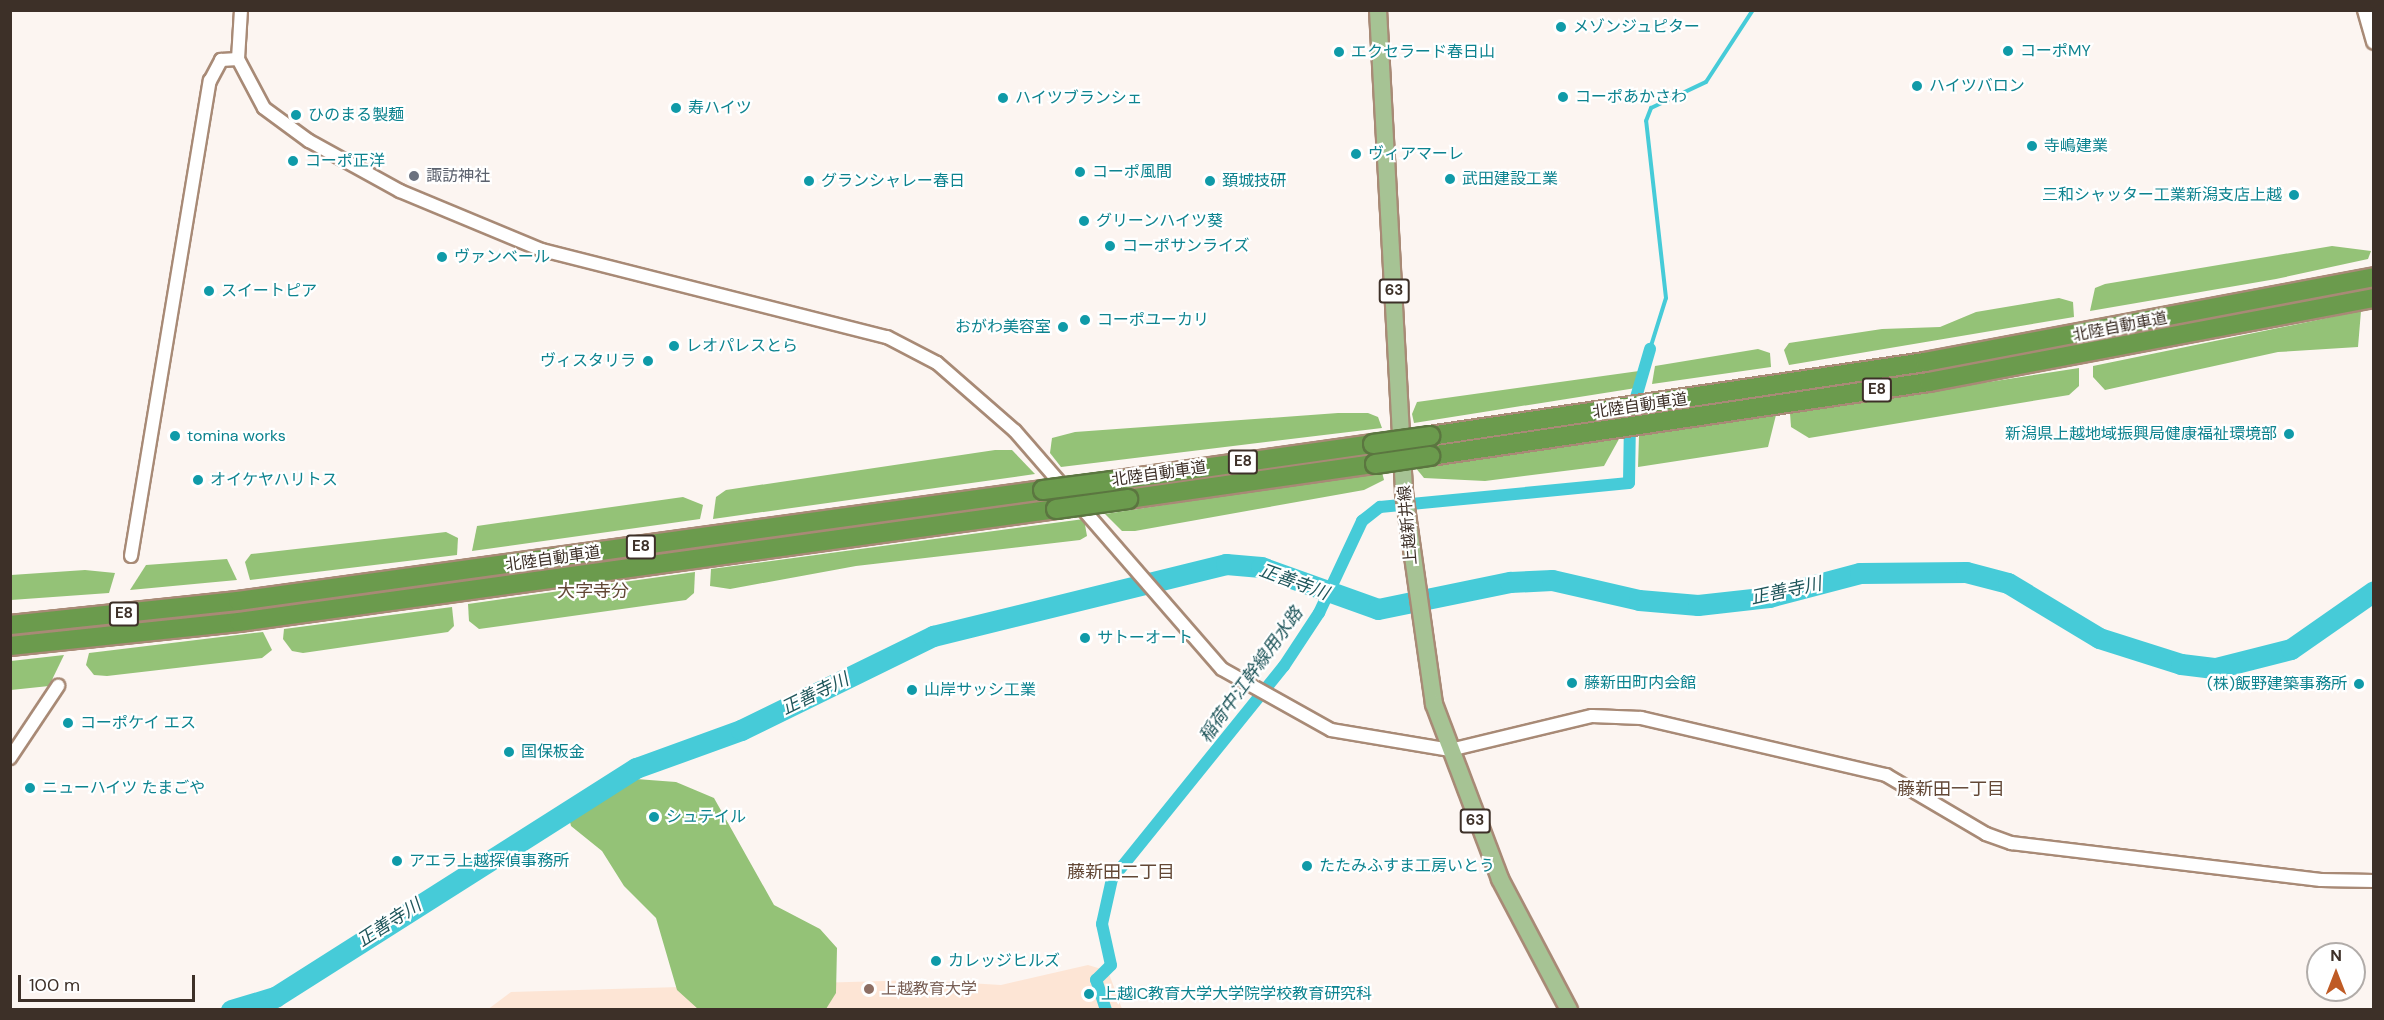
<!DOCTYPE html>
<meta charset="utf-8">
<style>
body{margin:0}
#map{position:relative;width:2384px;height:1020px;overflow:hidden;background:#fcf5f1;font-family:"DM Sans","Noto Sans JP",sans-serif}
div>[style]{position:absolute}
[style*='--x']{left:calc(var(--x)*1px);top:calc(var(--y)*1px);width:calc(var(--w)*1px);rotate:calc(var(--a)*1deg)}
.built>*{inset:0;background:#fde5d5}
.forest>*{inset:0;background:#94c277}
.stream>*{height:4px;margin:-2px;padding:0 2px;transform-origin:2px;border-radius:2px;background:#46cbd8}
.canal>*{height:12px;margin:-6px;padding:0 6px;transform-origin:6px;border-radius:6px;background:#46cbd8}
.river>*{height:21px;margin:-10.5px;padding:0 10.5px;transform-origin:10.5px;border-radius:10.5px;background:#46cbd8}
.roads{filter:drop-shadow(2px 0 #a88a76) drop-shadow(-2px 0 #a88a76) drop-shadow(0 2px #a88a76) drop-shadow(0 -2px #a88a76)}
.tertiary>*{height:12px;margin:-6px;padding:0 6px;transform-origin:6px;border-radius:6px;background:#fff}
.secondary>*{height:14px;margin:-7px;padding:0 7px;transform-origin:7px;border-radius:7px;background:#fff}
.primary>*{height:16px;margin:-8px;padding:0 8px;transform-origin:8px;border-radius:8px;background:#a6c394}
.motorway>*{height:18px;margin:-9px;padding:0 9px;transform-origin:9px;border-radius:9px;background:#6b9b4d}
.bridges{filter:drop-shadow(2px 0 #5b7640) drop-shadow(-2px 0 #5b7640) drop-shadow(0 2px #5b7640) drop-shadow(0 -2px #5b7640)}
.motorway-bridge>*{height:18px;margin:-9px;padding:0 9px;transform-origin:9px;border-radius:9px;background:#6b9b4d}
.dots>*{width:16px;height:16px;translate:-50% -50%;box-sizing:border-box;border:3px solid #fff;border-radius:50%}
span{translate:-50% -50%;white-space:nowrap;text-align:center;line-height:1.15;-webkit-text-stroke:4.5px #fff;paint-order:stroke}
.shield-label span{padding:2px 4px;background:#fff;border:2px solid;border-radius:4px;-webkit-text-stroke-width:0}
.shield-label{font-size:15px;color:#3d3028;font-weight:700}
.culture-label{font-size:16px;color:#0d838f}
.left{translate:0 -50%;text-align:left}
.right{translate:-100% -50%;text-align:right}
.worship-label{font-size:16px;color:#5b616d}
.street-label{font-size:16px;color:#3d3028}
.education-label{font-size:16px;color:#785e54}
.water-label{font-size:18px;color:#1e555a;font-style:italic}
.neighbourhood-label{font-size:18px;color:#634836}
.frame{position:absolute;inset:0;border:12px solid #3d3028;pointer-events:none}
.north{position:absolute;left:2306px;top:942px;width:60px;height:60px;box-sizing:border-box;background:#fff;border:2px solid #b1aca9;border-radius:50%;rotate:0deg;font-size:16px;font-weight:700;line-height:24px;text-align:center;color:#3d3028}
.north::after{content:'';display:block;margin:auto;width:21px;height:27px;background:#bf5b25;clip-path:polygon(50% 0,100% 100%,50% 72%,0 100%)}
.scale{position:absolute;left:18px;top:975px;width:177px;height:27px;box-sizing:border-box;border:3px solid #3d3028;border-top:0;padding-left:8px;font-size:18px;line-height:21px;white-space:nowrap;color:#3d3028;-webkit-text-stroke:4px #fff;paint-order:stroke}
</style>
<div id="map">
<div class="built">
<i style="clip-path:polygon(1088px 965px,1108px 971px,1122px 1009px,487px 1010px,511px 992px,919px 980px,1001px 985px)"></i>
</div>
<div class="forest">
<i style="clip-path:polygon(2332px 246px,2371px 251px,2368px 259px,2276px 279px,2090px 311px,2095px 288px,2105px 284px)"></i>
<i style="clip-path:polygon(2059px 298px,2073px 302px,2074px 317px,1789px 365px,1784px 350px,1789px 343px,1882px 329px,1940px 327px,1976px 312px)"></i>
<i style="clip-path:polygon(2361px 311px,2358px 347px,2278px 352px,2105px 390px,2093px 377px,2093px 366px)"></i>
<i style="clip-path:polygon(1758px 349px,1770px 353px,1771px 367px,1652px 384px,1655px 366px)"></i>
<i style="clip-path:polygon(2079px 368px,2079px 386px,2069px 395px,1809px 438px,1791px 427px,1790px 413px)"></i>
<i style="clip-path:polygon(1639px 371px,1636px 388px,1414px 423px,1412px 414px,1417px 402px)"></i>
<i style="clip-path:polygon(1338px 413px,1368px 413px,1378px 417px,1382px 428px,1061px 467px,1050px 453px,1052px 438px,1075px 432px)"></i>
<i style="clip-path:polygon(1776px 415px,1768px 447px,1638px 467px,1639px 435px)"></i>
<i style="clip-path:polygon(1619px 439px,1604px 466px,1485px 481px,1424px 478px,1415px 467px)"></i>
<i style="clip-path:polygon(995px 450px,1012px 450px,1035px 474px,713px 519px,716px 497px,726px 490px)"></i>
<i style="clip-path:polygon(1382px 472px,1384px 480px,1364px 490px,1135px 531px,1122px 531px,1105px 514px)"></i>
<i style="clip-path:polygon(683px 497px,703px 505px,700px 519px,472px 551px,477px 526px)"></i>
<i style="clip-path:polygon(1084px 519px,1087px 536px,1080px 540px,856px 566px,730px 589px,710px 586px,711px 569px)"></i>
<i style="clip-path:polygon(446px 532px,458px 538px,457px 555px,250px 580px,245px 562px,251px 554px)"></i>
<i style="clip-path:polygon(227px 559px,237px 580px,130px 590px,146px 565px)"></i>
<i style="clip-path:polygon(85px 570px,115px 573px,109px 593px,11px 600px,11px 575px)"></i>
<i style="clip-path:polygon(695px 572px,694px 593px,686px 600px,479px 629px,469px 621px,468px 604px)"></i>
<i style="clip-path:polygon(452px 607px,454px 626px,448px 632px,303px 653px,292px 651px,283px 639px,284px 629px)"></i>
<i style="clip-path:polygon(263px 632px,272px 650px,262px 658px,107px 676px,94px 675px,86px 665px,89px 653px)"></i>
<i style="clip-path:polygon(64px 655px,49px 686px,11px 690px,11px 661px)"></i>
<i style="clip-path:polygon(636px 779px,676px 782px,714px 798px,774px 905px,820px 929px,837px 948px,836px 993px,826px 1009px,698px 1009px,677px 990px,656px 918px,624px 886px,602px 851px,571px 826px,568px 814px,570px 800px)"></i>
</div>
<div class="stream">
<i style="--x:1650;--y:349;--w:53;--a:-72.6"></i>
<i style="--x:1666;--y:298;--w:178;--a:-96.4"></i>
<i style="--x:1646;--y:121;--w:14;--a:-69"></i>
<i style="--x:1651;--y:108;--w:61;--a:-25.3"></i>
<i style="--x:1706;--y:82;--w:86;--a:-56.9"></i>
</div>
<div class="canal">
<i style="--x:1106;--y:1010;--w:32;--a:-108"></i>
<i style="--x:1096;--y:980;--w:21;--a:-45"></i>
<i style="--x:1111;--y:965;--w:42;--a:-102.4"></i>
<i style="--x:1102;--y:924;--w:46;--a:-77.5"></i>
<i style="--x:1112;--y:879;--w:274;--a:-51.1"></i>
<i style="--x:1284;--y:666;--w:64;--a:-56.6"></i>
<i style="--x:1319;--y:613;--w:102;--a:-64.9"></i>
<i style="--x:1362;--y:521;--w:23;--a:-38"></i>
<i style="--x:1380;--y:507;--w:250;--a:-5.5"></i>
<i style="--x:1629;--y:483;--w:65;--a:-89.1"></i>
<i style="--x:1630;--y:418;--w:72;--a:-73.8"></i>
</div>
<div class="river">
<i style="--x:231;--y:1010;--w:46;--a:-16.5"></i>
<i style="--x:275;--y:997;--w:428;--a:-32.4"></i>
<i style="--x:636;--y:768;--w:112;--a:-19.9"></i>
<i style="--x:741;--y:730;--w:214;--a:-26.1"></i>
<i style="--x:933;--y:636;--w:302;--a:-13.8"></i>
<i style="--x:1226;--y:564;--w:35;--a:5"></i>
<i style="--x:1261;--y:567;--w:124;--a:19.7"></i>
<i style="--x:1378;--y:609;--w:135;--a:-11.6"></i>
<i style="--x:1510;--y:582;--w:42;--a:-2.7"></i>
<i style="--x:1552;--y:580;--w:89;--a:12.9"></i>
<i style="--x:1639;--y:600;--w:59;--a:4.8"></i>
<i style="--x:1698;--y:605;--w:71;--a:-6.4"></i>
<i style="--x:1769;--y:597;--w:94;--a:-14.8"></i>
<i style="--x:1860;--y:573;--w:106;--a:-0.5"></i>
<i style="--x:1966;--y:572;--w:43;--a:14.7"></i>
<i style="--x:2008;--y:583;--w:106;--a:31.1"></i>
<i style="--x:2099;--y:638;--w:86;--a:17.6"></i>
<i style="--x:2181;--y:664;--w:35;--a:7"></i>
<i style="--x:2216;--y:668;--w:77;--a:-14.2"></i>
<i style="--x:2291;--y:649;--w:101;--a:-34.9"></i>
</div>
<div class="roads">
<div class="tertiary">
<i style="--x:241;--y:10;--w:49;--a:93.5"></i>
<i style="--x:238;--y:59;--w:55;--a:62"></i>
<i style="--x:264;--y:108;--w:56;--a:36.3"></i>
<i style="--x:309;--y:141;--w:104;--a:28.8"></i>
<i style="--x:400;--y:191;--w:154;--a:22.6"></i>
<i style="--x:542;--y:250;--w:356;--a:14.2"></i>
<i style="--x:887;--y:337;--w:56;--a:27.5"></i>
<i style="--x:937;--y:363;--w:103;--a:41.1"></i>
<i style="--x:1015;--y:431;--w:315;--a:49"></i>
<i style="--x:1222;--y:669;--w:125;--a:29.2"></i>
<i style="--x:1331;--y:730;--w:121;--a:9.5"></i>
<i style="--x:1450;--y:750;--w:146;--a:-13.5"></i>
<i style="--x:1592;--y:716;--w:49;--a:2.3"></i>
<i style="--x:1641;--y:718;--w:252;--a:13.1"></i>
<i style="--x:1886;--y:775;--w:116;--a:30.5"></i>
<i style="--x:1986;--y:834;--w:27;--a:20"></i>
<i style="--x:2011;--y:843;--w:312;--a:6.8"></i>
<i style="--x:2321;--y:880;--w:53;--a:1.1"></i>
<i style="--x:131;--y:556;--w:482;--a:-80.6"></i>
<i style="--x:210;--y:81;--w:24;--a:-62"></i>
<i style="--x:221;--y:60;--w:17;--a:-3"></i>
<i style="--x:10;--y:758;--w:87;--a:-56.3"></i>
</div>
<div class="secondary">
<i style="--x:2365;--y:10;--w:33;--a:74"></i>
</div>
<div class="primary">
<i style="--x:1378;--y:10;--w:484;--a:86.9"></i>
<i style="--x:1404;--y:493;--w:213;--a:81.9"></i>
<i style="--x:1434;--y:704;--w:187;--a:69.3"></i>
<i style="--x:1500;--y:879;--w:148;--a:62.2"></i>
</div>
<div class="motorway">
<i style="--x:1430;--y:436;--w:501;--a:-8.5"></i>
<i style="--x:1925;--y:362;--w:457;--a:-10.7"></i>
<i style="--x:1430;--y:456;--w:504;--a:-8.44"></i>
<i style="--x:1929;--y:382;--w:453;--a:-10.7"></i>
<i style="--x:1112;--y:481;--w:264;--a:-8.1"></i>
<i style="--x:1128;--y:499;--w:249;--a:-8.1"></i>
<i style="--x:10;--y:625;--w:229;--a:-6"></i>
<i style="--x:238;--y:601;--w:813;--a:-7.85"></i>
<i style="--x:10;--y:646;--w:230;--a:-6"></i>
<i style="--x:239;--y:622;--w:825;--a:-7.87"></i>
</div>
</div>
<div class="bridges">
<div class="motorway-bridge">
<i style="--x:1373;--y:444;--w:58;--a:-8"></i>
<i style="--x:1375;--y:464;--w:56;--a:-8.3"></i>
<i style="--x:1043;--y:490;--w:70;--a:-7.4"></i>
<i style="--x:1056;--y:509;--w:73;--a:-7.9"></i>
</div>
</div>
<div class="dots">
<i style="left:1561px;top:27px;background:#0f9aa8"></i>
<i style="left:2008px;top:51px;background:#0f9aa8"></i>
<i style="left:1339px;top:52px;background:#0f9aa8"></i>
<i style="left:1917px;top:86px;background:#0f9aa8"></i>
<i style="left:1563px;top:97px;background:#0f9aa8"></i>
<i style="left:1003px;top:98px;background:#0f9aa8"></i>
<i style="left:676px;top:108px;background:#0f9aa8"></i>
<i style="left:296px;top:115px;background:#0f9aa8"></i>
<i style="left:2032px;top:146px;background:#0f9aa8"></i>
<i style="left:1356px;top:154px;background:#0f9aa8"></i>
<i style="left:293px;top:161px;background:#0f9aa8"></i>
<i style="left:1080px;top:172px;background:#0f9aa8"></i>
<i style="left:414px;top:176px;background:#6b7280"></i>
<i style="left:1450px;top:179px;background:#0f9aa8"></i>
<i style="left:809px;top:181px;background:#0f9aa8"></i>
<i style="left:1210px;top:181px;background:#0f9aa8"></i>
<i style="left:2294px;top:195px;background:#0f9aa8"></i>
<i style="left:1084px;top:221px;background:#0f9aa8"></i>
<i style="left:1110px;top:246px;background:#0f9aa8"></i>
<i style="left:442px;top:257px;background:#0f9aa8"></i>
<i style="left:209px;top:291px;background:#0f9aa8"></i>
<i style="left:1085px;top:320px;background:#0f9aa8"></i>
<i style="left:1063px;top:327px;background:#0f9aa8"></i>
<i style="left:674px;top:346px;background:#0f9aa8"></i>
<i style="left:648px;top:361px;background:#0f9aa8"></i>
<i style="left:2289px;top:434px;background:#0f9aa8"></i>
<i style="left:175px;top:436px;background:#0f9aa8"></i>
<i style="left:198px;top:480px;background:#0f9aa8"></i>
<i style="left:1085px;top:638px;background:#0f9aa8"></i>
<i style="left:1572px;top:683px;background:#0f9aa8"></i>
<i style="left:2359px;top:684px;background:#0f9aa8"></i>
<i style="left:912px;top:690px;background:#0f9aa8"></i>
<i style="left:68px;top:723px;background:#0f9aa8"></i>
<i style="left:509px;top:752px;background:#0f9aa8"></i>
<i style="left:30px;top:788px;background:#0f9aa8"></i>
<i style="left:654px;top:817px;background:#0f9aa8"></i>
<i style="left:397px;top:861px;background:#0f9aa8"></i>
<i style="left:1307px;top:866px;background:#0f9aa8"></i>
<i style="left:936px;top:961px;background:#0f9aa8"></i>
<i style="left:869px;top:989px;background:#8d6e63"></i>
<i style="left:1089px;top:994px;background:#0f9aa8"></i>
</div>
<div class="shield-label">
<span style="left:1394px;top:291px">63</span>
<span style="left:1877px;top:390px">E8</span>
<span style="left:1243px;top:462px">E8</span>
<span style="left:641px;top:547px">E8</span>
<span style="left:124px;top:614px">E8</span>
<span style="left:1475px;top:821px">63</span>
</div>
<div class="culture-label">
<span class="left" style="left:1573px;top:27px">メゾンジュピター</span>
<span class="left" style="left:2020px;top:51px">コーポMY</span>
<span class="left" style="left:1351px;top:52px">エクセラード春日山</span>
<span class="left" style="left:1929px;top:86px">ハイツバロン</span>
<span class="left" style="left:1575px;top:97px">コーポあかさわ</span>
<span class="left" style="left:1015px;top:98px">ハイツブランシェ</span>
<span class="left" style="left:688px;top:108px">寿ハイツ</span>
<span class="left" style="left:308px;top:115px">ひのまる製麺</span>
<span class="left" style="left:2044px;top:146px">寺嶋建業</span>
<span class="left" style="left:1368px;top:154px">ヴィアマーレ</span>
<span class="left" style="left:305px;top:161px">コーポ正洋</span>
<span class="left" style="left:1092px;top:172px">コーポ風間</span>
<span class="left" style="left:1462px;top:179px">武田建設工業</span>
<span class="left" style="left:821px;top:181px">グランシャレー春日</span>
<span class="left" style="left:1222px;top:181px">頚城技研</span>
<span class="right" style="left:2282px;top:195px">三和シャッター工業新潟支店上越</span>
<span class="left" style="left:1096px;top:221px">グリーンハイツ葵</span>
<span class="left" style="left:1122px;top:246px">コーポサンライズ</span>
<span class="left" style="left:454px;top:257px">ヴァンベール</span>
<span class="left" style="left:221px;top:291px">スイートピア</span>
<span class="left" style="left:1097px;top:320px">コーポユーカリ</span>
<span class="right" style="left:1051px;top:327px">おがわ美容室</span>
<span class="left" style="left:686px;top:346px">レオパレスとら</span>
<span class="right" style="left:636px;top:361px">ヴィスタリラ</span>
<span class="right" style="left:2277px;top:434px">新潟県上越地域振興局健康福祉環境部</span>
<span class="left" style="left:187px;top:436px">tomina works</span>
<span class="left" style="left:210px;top:480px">オイケヤハリトス</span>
<span class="left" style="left:1097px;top:638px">サトーオート</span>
<span class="left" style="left:1584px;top:683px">藤新田町内会館</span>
<span class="right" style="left:2347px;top:684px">(株)飯野建築事務所</span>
<span class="left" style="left:924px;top:690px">山岸サッシ工業</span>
<span class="left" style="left:80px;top:723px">コーポケイ エス</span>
<span class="left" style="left:521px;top:752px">国保板金</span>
<span class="left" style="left:42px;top:788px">ニューハイツ たまごや</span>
<span class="left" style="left:666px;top:817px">シュテイル</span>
<span class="left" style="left:409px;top:861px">アエラ上越探偵事務所</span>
<span class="left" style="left:1319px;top:866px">たたみふすま工房いとう</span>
<span class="left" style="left:948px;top:961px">カレッジヒルズ</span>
<span class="left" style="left:1101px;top:994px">上越IC教育大学大学院学校教育研究科</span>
</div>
<div class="worship-label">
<span class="left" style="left:426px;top:176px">諏訪神社</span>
</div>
<div class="street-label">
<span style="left:2120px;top:327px;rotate:-11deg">北陸自動車道</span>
<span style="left:1640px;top:406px;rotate:-8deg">北陸自動車道</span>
<span style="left:1159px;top:474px;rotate:-8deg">北陸自動車道</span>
<span style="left:1408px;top:525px;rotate:-95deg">上越新井線</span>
<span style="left:553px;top:559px;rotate:-8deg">北陸自動車道</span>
</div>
<div class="education-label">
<span class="left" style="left:881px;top:989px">上越教育大学</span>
</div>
<div class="water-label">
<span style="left:1294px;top:582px;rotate:20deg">正善寺川</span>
<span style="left:1786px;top:591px;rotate:-12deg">正善寺川</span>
<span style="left:1251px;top:675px;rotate:-54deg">稲荷中江幹線用水路</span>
<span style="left:815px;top:694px;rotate:-26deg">正善寺川</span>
<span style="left:389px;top:923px;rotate:-33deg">正善寺川</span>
</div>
<div class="neighbourhood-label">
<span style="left:593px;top:591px">大字寺分</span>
<span style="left:1951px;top:789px">藤新田一丁目</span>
<span style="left:1121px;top:872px">藤新田二丁目</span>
</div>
<div class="frame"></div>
<div class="north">N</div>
<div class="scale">100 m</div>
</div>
